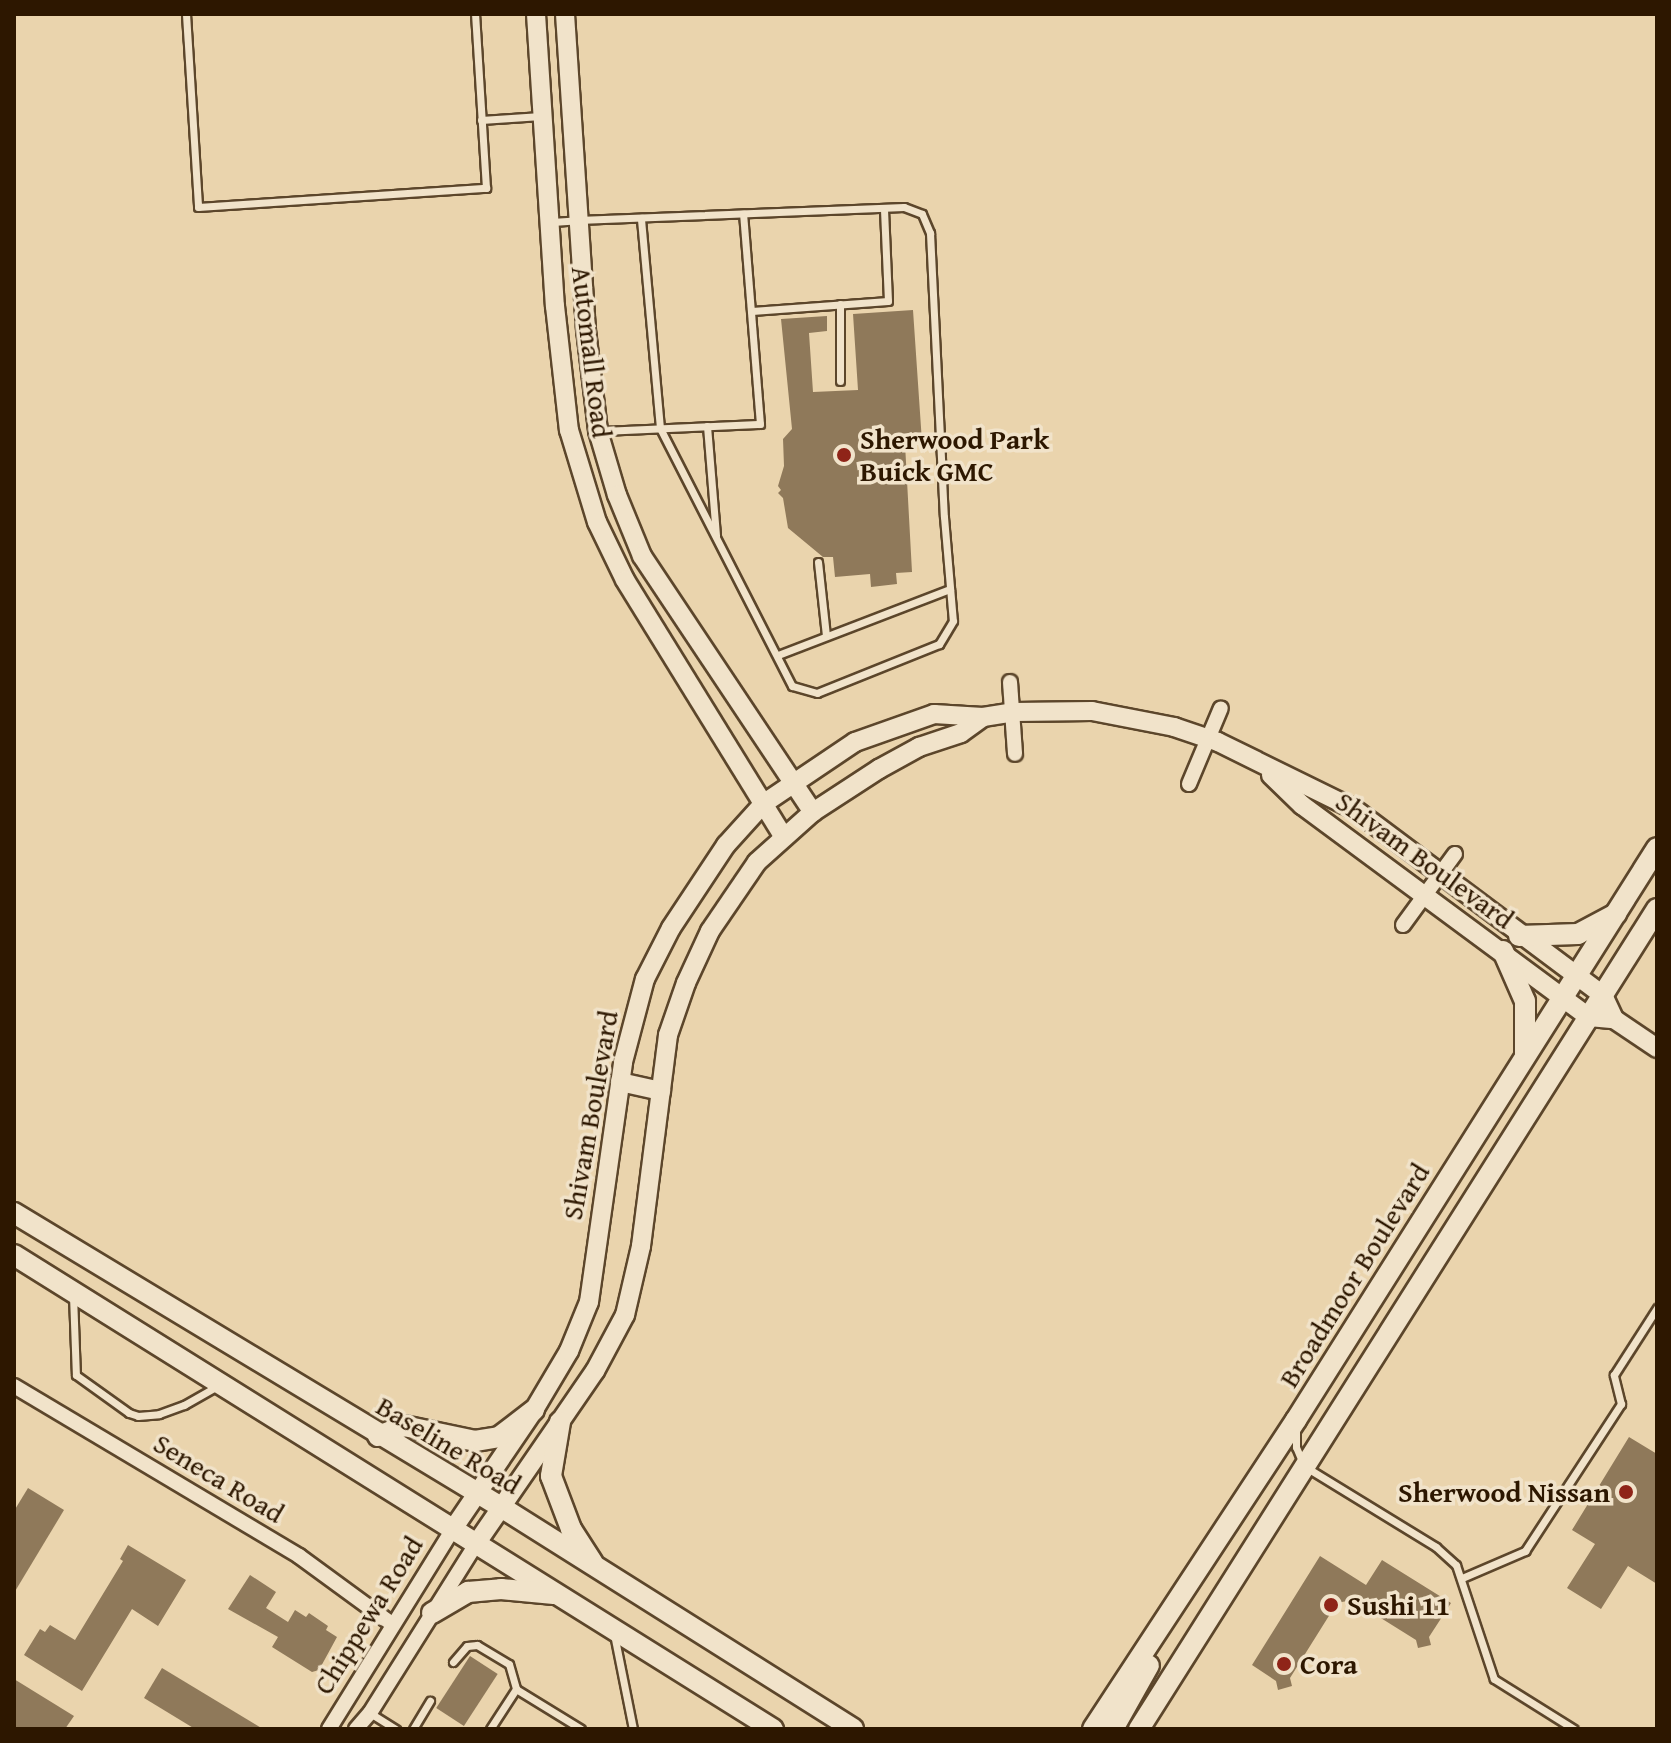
<!DOCTYPE html>
<style>
body{margin:0}
#map{position:relative;width:1671px;height:1743px;overflow:hidden;background:#ead4ad;font-family:"Gentium Book Plus",serif}
div>[style]{position:absolute}
[style*='--x']{left:calc(var(--x)*1px);top:calc(var(--y)*1px);width:calc(var(--w)*1px);rotate:calc(var(--a)*1deg)}
.building>*{inset:0;background:#8f795a;transform-origin:0 0}
.roads{filter:drop-shadow(2px 0 #5c462b) drop-shadow(-2px 0 #5c462b) drop-shadow(0 2px #5c462b) drop-shadow(0 -2px #5c462b)}
.service>*{height:7px;margin:-3.5px;padding:0 3.5px;transform-origin:3.5px;border-radius:3.5px;background:#f1e3ca}
.minor>*{height:14px;margin:-7px;padding:0 7px;transform-origin:7px;border-radius:7px;background:#f1e3ca}
.tertiary>*{height:18px;margin:-9px;padding:0 9px;transform-origin:9px;border-radius:9px;background:#f1e3ca}
.secondary>*{height:20px;margin:-10px;padding:0 10px;transform-origin:10px;border-radius:10px;background:#f1e3ca}
.dots>*{width:22px;height:22px;translate:-50% -50%;box-sizing:border-box;border:4px solid #f1e3ca;border-radius:50%}
span{translate:-50% -50%;white-space:nowrap;text-align:center;line-height:1.15;-webkit-text-stroke:7px #f1e3ca;paint-order:stroke}
.street-label{font-size:28px;color:#2d1700}
.poi-label{font-size:28px;color:#2d1700;font-weight:700}
.left{translate:0 -50%;text-align:left}
.right{translate:-100% -50%;text-align:right}
.frame{position:absolute;inset:0;border:16px solid #2d1700;pointer-events:none}
</style>
<div id="map">
<div class="building">
<i style="clip-path:polygon(913px 310px,922px 442px,905px 444px,912px 572px,896px 573px,897px 584px,871px 587px,870px 574px,835px 577px,833px 557px,823px 557px,788px 528px,783px 498px,778px 493px,781px 490px,778px 486px,784px 466px,783px 439px,792px 429px,781px 319px,827px 316px,827px 331px,809px 333px,813px 392px,858px 390px,853px 314px)"></i>
<i style="clip-path:polygon(1629px 1437px,1657px 1454px,1657px 1584px,1628px 1566px,1601px 1609px,1567px 1588px,1595px 1544px,1572px 1530px)"></i>
<i style="clip-path:polygon(28px 1488px,64px 1510px,14px 1593px,14px 1511px)"></i>
<i style="clip-path:polygon(128px 1545px,186px 1580px,158px 1626px,132px 1609px,82px 1691px,24px 1655px,40px 1629px,45px 1632px,50px 1625px,75px 1640px,123px 1561px,120px 1559px)"></i>
<i style="clip-path:polygon(1320px 1556px,1366px 1585px,1382px 1560px,1451px 1603px,1429px 1637px,1431px 1645px,1418px 1648px,1416px 1640px,1352px 1600px,1337px 1603px,1290px 1678px,1292px 1686px,1278px 1690px,1276px 1681px,1252px 1665px)"></i>
<i style="clip-path:polygon(250px 1575px,276px 1592px,266px 1608px,288px 1622px,295px 1610px,306px 1617px,309px 1613px,328px 1626px,326px 1630px,337px 1637px,319px 1670px,312px 1672px,272px 1647px,278px 1637px,228px 1609px)"></i>
<i style="left:470px;top:1656px;width:33px;height:62px;rotate:33deg"></i>
<i style="clip-path:polygon(162px 1668px,263px 1729px,195px 1729px,144px 1698px)"></i>
<i style="clip-path:polygon(14px 1679px,74px 1716px,65px 1729px,14px 1729px)"></i>
</div>
<div class="roads">
<div class="service">
<i style="--x:186;--y:14;--w:193;--a:86.4"></i>
<i style="--x:198;--y:207;--w:289;--a:-3.8"></i>
<i style="--x:486;--y:188;--w:174;--a:-93.6"></i>
<i style="--x:481;--y:120;--w:60;--a:-3.8"></i>
<i style="--x:552;--y:222;--w:26;--a:-4"></i>
<i style="--x:578;--y:220;--w:326;--a:-2.3"></i>
<i style="--x:904;--y:207;--w:19;--a:21"></i>
<i style="--x:922;--y:214;--w:21;--a:67"></i>
<i style="--x:930;--y:233;--w:284;--a:87.2"></i>
<i style="--x:944;--y:517;--w:104;--a:85.1"></i>
<i style="--x:953;--y:621;--w:27;--a:121"></i>
<i style="--x:939;--y:644;--w:131;--a:158.1"></i>
<i style="--x:817;--y:693;--w:26;--a:-164"></i>
<i style="--x:792;--y:686;--w:290;--a:-117.1"></i>
<i style="--x:660;--y:428;--w:211;--a:-95.2"></i>
<i style="--x:752;--y:311;--w:136;--a:-4.2"></i>
<i style="--x:888;--y:301;--w:93;--a:-92.5"></i>
<i style="--x:840;--y:381;--w:77;--a:-90"></i>
<i style="--x:707;--y:426;--w:110;--a:85.3"></i>
<i style="--x:600;--y:431;--w:160;--a:-2.5"></i>
<i style="--x:760;--y:424;--w:211;--a:-94.6"></i>
<i style="--x:818;--y:562;--w:74;--a:83.8"></i>
<i style="--x:778;--y:655;--w:184;--a:-21"></i>
<i style="--x:73;--y:1295;--w:80;--a:87.9"></i>
<i style="--x:76;--y:1375;--w:65;--a:35.6"></i>
<i style="--x:129;--y:1413;--w:9;--a:18"></i>
<i style="--x:138;--y:1416;--w:21;--a:-5"></i>
<i style="--x:159;--y:1414;--w:27;--a:-20"></i>
<i style="--x:184;--y:1405;--w:40;--a:-29.7"></i>
<i style="--x:1296;--y:1430;--w:17;--a:90"></i>
<i style="--x:1296;--y:1447;--w:21;--a:67"></i>
<i style="--x:1304;--y:1466;--w:155;--a:31.5"></i>
<i style="--x:1436;--y:1547;--w:27;--a:42"></i>
<i style="--x:1456;--y:1565;--w:120;--a:71.6"></i>
<i style="--x:1494;--y:1679;--w:94;--a:32"></i>
<i style="--x:1462;--y:1578;--w:69;--a:-23.2"></i>
<i style="--x:1525;--y:1551;--w:176;--a:-56.9"></i>
<i style="--x:1621;--y:1404;--w:30;--a:-104"></i>
<i style="--x:1614;--y:1375;--w:80;--a:-57.3"></i>
<i style="--x:614;--y:1634;--w:97;--a:78.7"></i>
<i style="--x:453;--y:1662;--w:21;--a:-49"></i>
<i style="--x:467;--y:1646;--w:10;--a:-6"></i>
<i style="--x:477;--y:1645;--w:37;--a:31"></i>
<i style="--x:509;--y:1664;--w:26;--a:74"></i>
<i style="--x:370;--y:1713;--w:31;--a:32"></i>
<i style="--x:413;--y:1729;--w:33;--a:-59"></i>
<i style="--x:490;--y:1729;--w:48;--a:-57"></i>
<i style="--x:516;--y:1689;--w:76;--a:31.6"></i>
</div>
<div class="minor">
<i style="--x:1010;--y:682;--w:72;--a:86"></i>
<i style="--x:1189;--y:784;--w:82;--a:-67.2"></i>
<i style="--x:1403;--y:925;--w:88;--a:-53.8"></i>
<i style="--x:14;--y:1386;--w:332;--a:30.8"></i>
<i style="--x:299;--y:1556;--w:115;--a:36.2"></i>
<i style="--x:329;--y:1729;--w:235;--a:-58.2"></i>
<i style="--x:356;--y:1729;--w:21;--a:-49"></i>
<i style="--x:370;--y:1713;--w:199;--a:-57.9"></i>
</div>
<div class="tertiary">
<i style="--x:536;--y:14;--w:293;--a:86.3"></i>
<i style="--x:555;--y:306;--w:125;--a:83.6"></i>
<i style="--x:569;--y:430;--w:96;--a:73.1"></i>
<i style="--x:597;--y:522;--w:64;--a:64.2"></i>
<i style="--x:625;--y:580;--w:301;--a:58.3"></i>
<i style="--x:565;--y:14;--w:317;--a:86.2"></i>
<i style="--x:586;--y:330;--w:102;--a:83.2"></i>
<i style="--x:598;--y:431;--w:67;--a:73.5"></i>
<i style="--x:617;--y:495;--w:66;--a:67.7"></i>
<i style="--x:642;--y:556;--w:308;--a:56.3"></i>
<i style="--x:1271;--y:775;--w:43;--a:44.1"></i>
<i style="--x:1302;--y:805;--w:357;--a:36.5"></i>
<i style="--x:1589;--y:1017;--w:25;--a:5"></i>
<i style="--x:1614;--y:1019;--w:52;--a:34"></i>
<i style="--x:620;--y:1082;--w:42;--a:12.4"></i>
<i style="--x:453;--y:1529;--w:144;--a:-55.8"></i>
<i style="--x:534;--y:1410;--w:69;--a:-59.3"></i>
<i style="--x:569;--y:1351;--w:53;--a:-67.8"></i>
<i style="--x:589;--y:1302;--w:242;--a:-81.9"></i>
<i style="--x:623;--y:1062;--w:86;--a:-75.2"></i>
<i style="--x:645;--y:979;--w:57;--a:-63"></i>
<i style="--x:671;--y:928;--w:100;--a:-56.5"></i>
<i style="--x:726;--y:845;--w:55;--a:-47.9"></i>
<i style="--x:763;--y:804;--w:111;--a:-34"></i>
<i style="--x:855;--y:742;--w:84;--a:-19.5"></i>
<i style="--x:934;--y:714;--w:49;--a:3.5"></i>
<i style="--x:983;--y:717;--w:32;--a:-9"></i>
<i style="--x:1015;--y:712;--w:77;--a:-0.7"></i>
<i style="--x:1092;--y:711;--w:84;--a:11"></i>
<i style="--x:1174;--y:727;--w:46;--a:18.8"></i>
<i style="--x:1218;--y:742;--w:152;--a:26.2"></i>
<i style="--x:1354;--y:809;--w:311;--a:36.8"></i>
<i style="--x:1603;--y:995;--w:26;--a:65"></i>
<i style="--x:476;--y:1544;--w:210;--a:-55.5"></i>
<i style="--x:595;--y:1371;--w:64;--a:-61.8"></i>
<i style="--x:625;--y:1315;--w:71;--a:-76.9"></i>
<i style="--x:641;--y:1246;--w:213;--a:-82.7"></i>
<i style="--x:668;--y:1035;--w:55;--a:-70.9"></i>
<i style="--x:686;--y:983;--w:57;--a:-65.2"></i>
<i style="--x:710;--y:931;--w:83;--a:-55.7"></i>
<i style="--x:757;--y:862;--w:75;--a:-41.8"></i>
<i style="--x:813;--y:812;--w:79;--a:-33.1"></i>
<i style="--x:879;--y:769;--w:46;--a:-28.8"></i>
<i style="--x:919;--y:747;--w:44;--a:-18.4"></i>
<i style="--x:961;--y:733;--w:27;--a:-36"></i>
</div>
<div class="secondary">
<i style="--x:1519;--y:936;--w:59;--a:-1.9"></i>
<i style="--x:1578;--y:934;--w:43;--a:-27.8"></i>
<i style="--x:1503;--y:951;--w:55;--a:66.3"></i>
<i style="--x:1525;--y:1001;--w:53;--a:90"></i>
<i style="--x:14;--y:1213;--w:569;--a:31.12"></i>
<i style="--x:501;--y:1507;--w:416;--a:32.2"></i>
<i style="--x:14;--y:1255;--w:895;--a:31.99"></i>
<i style="--x:560;--y:1422;--w:55;--a:99.5"></i>
<i style="--x:551;--y:1476;--w:57;--a:69.3"></i>
<i style="--x:571;--y:1529;--w:40;--a:57.1"></i>
<i style="--x:378;--y:1436;--w:28;--a:-21"></i>
<i style="--x:404;--y:1426;--w:73;--a:11.9"></i>
<i style="--x:475;--y:1441;--w:24;--a:-9"></i>
<i style="--x:499;--y:1437;--w:44;--a:-37.6"></i>
<i style="--x:432;--y:1613;--w:42;--a:-30.3"></i>
<i style="--x:468;--y:1592;--w:33;--a:-5"></i>
<i style="--x:501;--y:1589;--w:53;--a:5.4"></i>
<i style="--x:1093;--y:1729;--w:370;--a:-56.7"></i>
<i style="--x:1296;--y:1420;--w:676;--a:-57.74"></i>
<i style="--x:1113;--y:1729;--w:73;--a:-60.6"></i>
<i style="--x:1139;--y:1729;--w:970;--a:-57.72"></i>
</div>
</div>
<div class="dots">
<i style="left:844px;top:455px;background:#8f2418"></i>
<i style="left:1626px;top:1492px;background:#8f2418"></i>
<i style="left:1331px;top:1605px;background:#8f2418"></i>
<i style="left:1284px;top:1664px;background:#8f2418"></i>
</div>
<div class="street-label">
<span style="left:592px;top:352px;rotate:83deg">Automall Road</span>
<span style="left:1425px;top:860px;rotate:36deg">Shivam Boulevard</span>
<span style="left:590px;top:1115px;rotate:-80deg">Shivam Boulevard</span>
<span style="left:1354px;top:1275px;rotate:-58deg">Broadmoor Boulevard</span>
<span style="left:449px;top:1445px;rotate:31deg">Baseline Road</span>
<span style="left:219px;top:1478px;rotate:31deg">Seneca Road</span>
<span style="left:368px;top:1615px;rotate:-58deg">Chippewa Road</span>
</div>
<div class="poi-label">
<span class="left" style="left:860px;top:455px">Sherwood Park<br>Buick GMC</span>
<span class="right" style="left:1610px;top:1492px">Sherwood Nissan</span>
<span class="left" style="left:1347px;top:1605px">Sushi 11</span>
<span class="left" style="left:1300px;top:1664px">Cora</span>
</div>
<div class="frame"></div>
</div>
